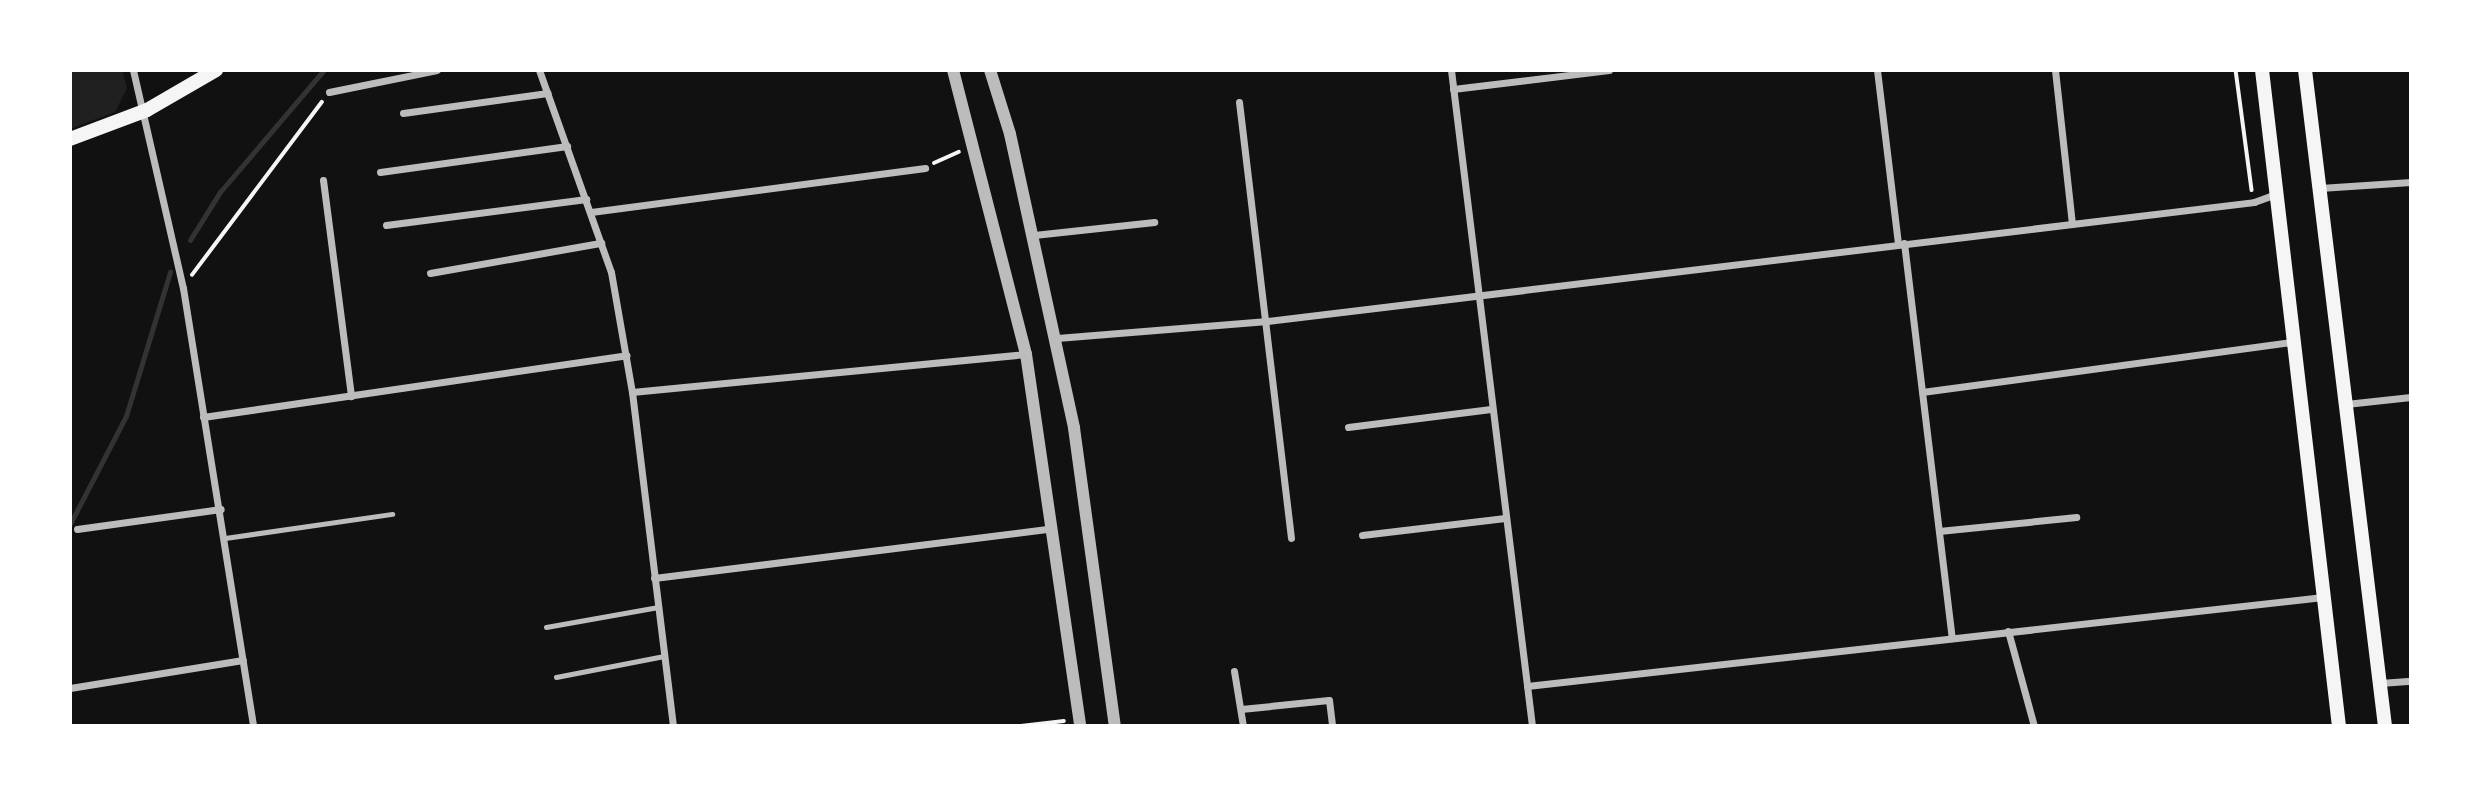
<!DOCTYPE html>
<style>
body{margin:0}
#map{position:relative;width:2481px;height:796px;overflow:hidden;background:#111;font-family:"DejaVu Sans",sans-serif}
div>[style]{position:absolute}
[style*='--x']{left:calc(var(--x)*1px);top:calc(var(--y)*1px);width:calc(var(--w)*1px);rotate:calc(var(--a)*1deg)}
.green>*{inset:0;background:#202020}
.stream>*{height:5px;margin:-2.5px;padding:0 2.5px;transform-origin:2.5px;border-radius:2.5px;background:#333}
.path>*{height:3.5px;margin:-1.75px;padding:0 1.75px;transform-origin:1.75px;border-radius:1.75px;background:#f5f5f5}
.service>*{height:5px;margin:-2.5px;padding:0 2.5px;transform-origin:2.5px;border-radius:2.5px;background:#bcbcbc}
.minor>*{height:7px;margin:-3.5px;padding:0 3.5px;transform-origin:3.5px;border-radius:3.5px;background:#bcbcbc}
.tertiary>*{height:12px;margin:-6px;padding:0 6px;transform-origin:6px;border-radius:6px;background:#bcbcbc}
.secondary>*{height:14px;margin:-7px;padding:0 7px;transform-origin:7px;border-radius:7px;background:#f5f5f5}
span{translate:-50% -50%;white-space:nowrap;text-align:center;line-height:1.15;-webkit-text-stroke:7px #fff;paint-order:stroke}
.frame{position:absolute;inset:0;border:72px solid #fff;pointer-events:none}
</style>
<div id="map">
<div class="green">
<i style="clip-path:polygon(70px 70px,122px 70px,127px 88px,115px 112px,70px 129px)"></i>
</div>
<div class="stream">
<i style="--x:190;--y:240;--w:57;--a:-58"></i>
<i style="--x:220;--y:192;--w:160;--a:-49.6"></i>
<i style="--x:70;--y:524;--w:122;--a:-62.6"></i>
<i style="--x:126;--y:416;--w:151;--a:-73"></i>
</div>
<div class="path">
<i style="--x:2236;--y:70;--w:121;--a:82.4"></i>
<i style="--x:934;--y:163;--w:27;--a:-24"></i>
<i style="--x:192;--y:275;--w:216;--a:-53.1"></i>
<i style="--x:1021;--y:726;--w:43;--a:-6.6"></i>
</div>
<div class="service">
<i style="--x:225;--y:538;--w:169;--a:-8.2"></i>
<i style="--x:546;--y:627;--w:114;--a:-10.1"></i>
<i style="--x:556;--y:677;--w:110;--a:-11"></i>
</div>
<div class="minor">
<i style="--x:133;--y:70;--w:224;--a:77.1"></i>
<i style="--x:183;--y:288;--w:444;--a:80.9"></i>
<i style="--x:539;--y:70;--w:214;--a:70.4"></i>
<i style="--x:611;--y:272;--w:122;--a:80.1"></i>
<i style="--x:632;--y:392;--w:337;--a:83"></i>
<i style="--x:1451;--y:70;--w:661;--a:82.96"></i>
<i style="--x:1877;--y:70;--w:174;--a:83.1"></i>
<i style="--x:2055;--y:70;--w:154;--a:83.7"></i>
<i style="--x:1453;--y:89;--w:157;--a:-6.9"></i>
<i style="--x:329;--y:92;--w:110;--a:-11.5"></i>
<i style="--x:1239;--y:102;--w:439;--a:83.2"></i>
<i style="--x:403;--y:113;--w:146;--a:-7.9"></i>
<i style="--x:380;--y:172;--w:189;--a:-7.9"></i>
<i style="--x:323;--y:180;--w:218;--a:82.6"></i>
<i style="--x:2320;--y:188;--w:91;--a:-3.8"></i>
<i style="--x:591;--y:212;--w:337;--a:-7.5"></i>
<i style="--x:386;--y:225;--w:202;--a:-7.4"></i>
<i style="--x:1034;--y:235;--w:121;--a:-6.2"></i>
<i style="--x:1904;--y:243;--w:398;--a:83.1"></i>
<i style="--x:430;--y:273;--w:174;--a:-10"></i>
<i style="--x:1057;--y:338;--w:211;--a:-4.6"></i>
<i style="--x:1267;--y:321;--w:994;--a:-6.87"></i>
<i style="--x:2254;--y:202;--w:23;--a:-20"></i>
<i style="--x:632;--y:392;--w:396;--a:-5.5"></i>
<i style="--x:1922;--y:392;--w:375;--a:-7.7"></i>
<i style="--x:2346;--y:404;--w:65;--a:-6.1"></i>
<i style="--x:203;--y:417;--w:428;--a:-8.3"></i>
<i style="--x:1348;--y:427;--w:144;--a:-7.2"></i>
<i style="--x:77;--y:529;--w:145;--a:-7.9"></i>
<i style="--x:1939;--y:531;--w:138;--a:-5.8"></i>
<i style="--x:1362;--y:535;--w:144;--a:-6.8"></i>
<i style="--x:654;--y:578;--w:402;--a:-7.1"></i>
<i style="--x:2008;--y:631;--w:98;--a:74.7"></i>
<i style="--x:1234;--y:671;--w:56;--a:80.7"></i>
<i style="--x:2380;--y:683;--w:31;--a:-4"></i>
<i style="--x:1527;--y:686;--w:801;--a:-6.38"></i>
<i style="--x:70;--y:688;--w:175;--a:-9.2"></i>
<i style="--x:1241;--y:709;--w:88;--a:-5.8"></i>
<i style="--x:1329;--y:700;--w:26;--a:83"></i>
</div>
<div class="tertiary">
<i style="--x:953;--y:70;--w:293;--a:75.6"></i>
<i style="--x:1026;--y:354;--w:376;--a:81.7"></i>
<i style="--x:990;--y:70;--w:67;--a:72.6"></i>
<i style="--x:1010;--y:134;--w:301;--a:77.7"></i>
<i style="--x:1074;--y:428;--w:301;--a:82.2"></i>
</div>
<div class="secondary">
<i style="--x:2262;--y:70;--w:661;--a:83.31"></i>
<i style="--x:2305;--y:70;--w:661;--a:83.05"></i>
<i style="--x:70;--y:139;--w:82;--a:-20.6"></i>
<i style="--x:147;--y:110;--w:80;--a:-30.1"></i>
</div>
<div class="frame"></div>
</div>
